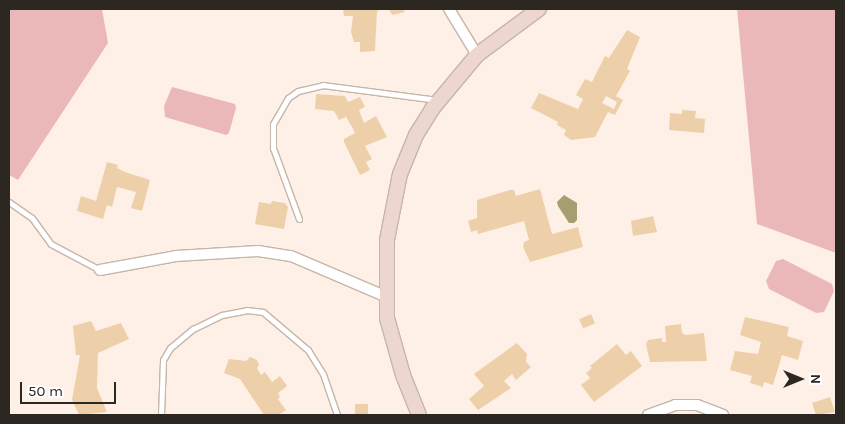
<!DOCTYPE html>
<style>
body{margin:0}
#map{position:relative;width:845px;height:424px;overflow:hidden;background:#fef0e6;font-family:Karla,sans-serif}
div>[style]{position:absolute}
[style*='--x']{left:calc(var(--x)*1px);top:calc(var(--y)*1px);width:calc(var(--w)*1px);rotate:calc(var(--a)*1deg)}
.green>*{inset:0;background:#ebb8b9}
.water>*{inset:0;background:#a89c71}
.building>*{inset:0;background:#edd0a9;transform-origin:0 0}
.roads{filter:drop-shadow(1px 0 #c6b5a9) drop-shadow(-1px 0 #c6b5a9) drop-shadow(0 1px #c6b5a9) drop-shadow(0 -1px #c6b5a9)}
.lane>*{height:5px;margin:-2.5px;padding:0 2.5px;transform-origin:2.5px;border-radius:2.5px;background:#fff}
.street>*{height:10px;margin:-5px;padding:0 5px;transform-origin:5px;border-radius:5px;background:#fff}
.secondary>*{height:14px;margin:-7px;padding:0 7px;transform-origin:7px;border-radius:7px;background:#eed6d0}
span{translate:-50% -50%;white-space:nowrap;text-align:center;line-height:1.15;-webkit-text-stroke:4px #fff;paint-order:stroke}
.frame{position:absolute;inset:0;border:10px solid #2d2722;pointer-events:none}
.north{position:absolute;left:775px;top:354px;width:50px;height:50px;-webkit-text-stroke:4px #fff;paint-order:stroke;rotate:90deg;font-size:14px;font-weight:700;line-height:20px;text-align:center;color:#2d2722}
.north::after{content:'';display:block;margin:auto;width:18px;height:22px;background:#2d2722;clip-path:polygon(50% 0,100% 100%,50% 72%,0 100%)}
.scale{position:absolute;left:20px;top:382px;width:96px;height:22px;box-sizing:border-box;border:2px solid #2d2722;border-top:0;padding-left:6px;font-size:15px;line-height:18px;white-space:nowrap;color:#2d2722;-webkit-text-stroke:4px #fff;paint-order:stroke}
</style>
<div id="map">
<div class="green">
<i style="clip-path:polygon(9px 9px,102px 9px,108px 43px,18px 180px,9px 175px)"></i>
<i style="clip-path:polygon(737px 9px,836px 9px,836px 253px,757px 224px)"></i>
<i style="clip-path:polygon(172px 87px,235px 104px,236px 108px,229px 133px,226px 135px,165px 117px,164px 106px)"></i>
<i style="clip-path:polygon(783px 259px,832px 284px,834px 291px,824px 312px,816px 313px,769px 289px,766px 281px,776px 261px)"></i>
</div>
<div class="water">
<i style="clip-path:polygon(564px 195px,577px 203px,577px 220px,574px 223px,569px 223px,558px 206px,557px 202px)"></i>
</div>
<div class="building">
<i style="clip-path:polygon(343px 9px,382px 9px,377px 11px,375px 51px,360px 52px,360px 42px,354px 42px,351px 32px,353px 16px,344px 16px)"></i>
<i style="clip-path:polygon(389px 9px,403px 9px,405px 12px,392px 15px)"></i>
<i style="clip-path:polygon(evenodd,627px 30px,640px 37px,627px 69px,630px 71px,616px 96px,623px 100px,615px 115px,608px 112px,595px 137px,571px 140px,564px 135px,566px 130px,557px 125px,558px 122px,531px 108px,539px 93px,578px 109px,583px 99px,576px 95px,585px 79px,592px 82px,605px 56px,609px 58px,627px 30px,606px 96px,617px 102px,614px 109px,602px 103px,606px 96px)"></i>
<i style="clip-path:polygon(316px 94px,345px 96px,348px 102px,360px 97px,365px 107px,359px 110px,364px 123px,376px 116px,387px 137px,365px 146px,372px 159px,366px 162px,370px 170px,360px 175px,344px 142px,344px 139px,355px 133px,352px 127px,346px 117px,339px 120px,334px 111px,315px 109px)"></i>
<i style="clip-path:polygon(682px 110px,696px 111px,695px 118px,705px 119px,704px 133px,669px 130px,670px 113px,682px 114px)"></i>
<i style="clip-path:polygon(107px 162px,118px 165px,117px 168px,125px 172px,150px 180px,142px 211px,131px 208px,136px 192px,117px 187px,112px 207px,107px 205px,103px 219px,77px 211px,81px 196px,96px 201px)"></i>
<i style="clip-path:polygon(540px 189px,552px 234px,578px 227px,583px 247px,530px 262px,523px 247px,524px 242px,529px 240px,524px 221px,478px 234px,477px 230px,471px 232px,468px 221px,477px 218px,477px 200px,510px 190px,514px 190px,516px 196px)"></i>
<i style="clip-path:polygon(272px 201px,285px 203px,288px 207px,284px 229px,255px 224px,259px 202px,271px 204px)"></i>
<i style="clip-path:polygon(653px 216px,657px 232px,633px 236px,631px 221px)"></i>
<i style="left:591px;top:314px;width:10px;height:13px;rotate:66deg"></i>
<i style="clip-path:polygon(745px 317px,789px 327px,787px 336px,803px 341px,798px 360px,782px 355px,773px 385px,764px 382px,763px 387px,750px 383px,752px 376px,730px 370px,735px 351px,758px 354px,761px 342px,740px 335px)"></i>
<i style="clip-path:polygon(91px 321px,96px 331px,121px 323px,129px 339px,98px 353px,97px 388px,107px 412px,79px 415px,72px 400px,80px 355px,76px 355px,73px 326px)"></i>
<i style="clip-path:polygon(681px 324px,682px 333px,686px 335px,704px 333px,707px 361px,650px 362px,646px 344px,648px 340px,662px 338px,662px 342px,666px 342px,665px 326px)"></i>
<i style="clip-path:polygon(517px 343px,527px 354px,526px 362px,531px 367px,516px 380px,512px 374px,504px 381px,511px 388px,478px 410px,469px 399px,484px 386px,474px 374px)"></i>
<i style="clip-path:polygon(617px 344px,626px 355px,631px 351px,642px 366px,594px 402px,581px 385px,590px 378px,586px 373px,592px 368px,590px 366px)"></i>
<i style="clip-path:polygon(250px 357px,257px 360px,259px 365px,257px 368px,261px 375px,265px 372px,272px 382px,280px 376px,287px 386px,278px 393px,280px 397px,278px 399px,286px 410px,278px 415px,264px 415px,240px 379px,224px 373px,229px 359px,246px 361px)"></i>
<i style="clip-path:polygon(830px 397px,835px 412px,816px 415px,812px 403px)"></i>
<i style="left:355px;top:404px;width:13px;height:11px"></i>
</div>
<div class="roads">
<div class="lane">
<i style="--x:9;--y:202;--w:28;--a:35"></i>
<i style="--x:32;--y:218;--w:32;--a:54"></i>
<i style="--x:51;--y:244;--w:55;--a:28"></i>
<i style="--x:299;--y:219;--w:76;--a:-110.1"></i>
<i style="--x:273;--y:148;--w:24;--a:-90"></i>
<i style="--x:273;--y:124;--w:30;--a:-60"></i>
<i style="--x:288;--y:98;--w:12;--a:-35"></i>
<i style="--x:298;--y:91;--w:26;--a:-13"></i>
<i style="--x:323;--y:85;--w:115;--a:7.5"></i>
<i style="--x:161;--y:415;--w:55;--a:-87.9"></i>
<i style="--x:163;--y:360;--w:14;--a:-60"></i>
<i style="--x:170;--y:348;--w:30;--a:-40"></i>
<i style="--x:193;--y:329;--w:32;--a:-26"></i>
<i style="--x:222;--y:315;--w:25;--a:-11"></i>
<i style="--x:247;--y:310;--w:16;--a:7"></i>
<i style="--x:263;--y:312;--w:59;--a:40.2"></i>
<i style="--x:308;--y:350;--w:28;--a:58"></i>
<i style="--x:323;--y:374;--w:43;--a:71.1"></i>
</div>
<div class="street">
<i style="--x:449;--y:9;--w:54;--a:58.7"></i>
<i style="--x:100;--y:270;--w:77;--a:-10.4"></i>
<i style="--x:176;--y:256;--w:82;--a:-3.5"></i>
<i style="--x:258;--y:251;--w:33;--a:9"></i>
<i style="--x:291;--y:256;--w:104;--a:23.1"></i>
<i style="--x:648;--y:415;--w:29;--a:-20"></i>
<i style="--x:675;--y:405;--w:22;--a:0"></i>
<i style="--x:697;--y:405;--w:28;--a:21"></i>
</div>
<div class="secondary">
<i style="--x:419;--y:415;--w:43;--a:-111.8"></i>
<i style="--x:403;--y:375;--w:59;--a:-105.7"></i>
<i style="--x:387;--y:318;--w:78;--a:-90"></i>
<i style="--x:387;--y:240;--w:67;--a:-78.9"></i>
<i style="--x:400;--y:174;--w:42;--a:-67.7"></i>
<i style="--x:416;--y:135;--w:31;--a:-58"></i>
<i style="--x:432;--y:109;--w:70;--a:-50.2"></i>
<i style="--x:477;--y:55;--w:77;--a:-36.6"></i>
</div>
</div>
<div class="frame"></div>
<div class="north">N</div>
<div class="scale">50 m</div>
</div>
